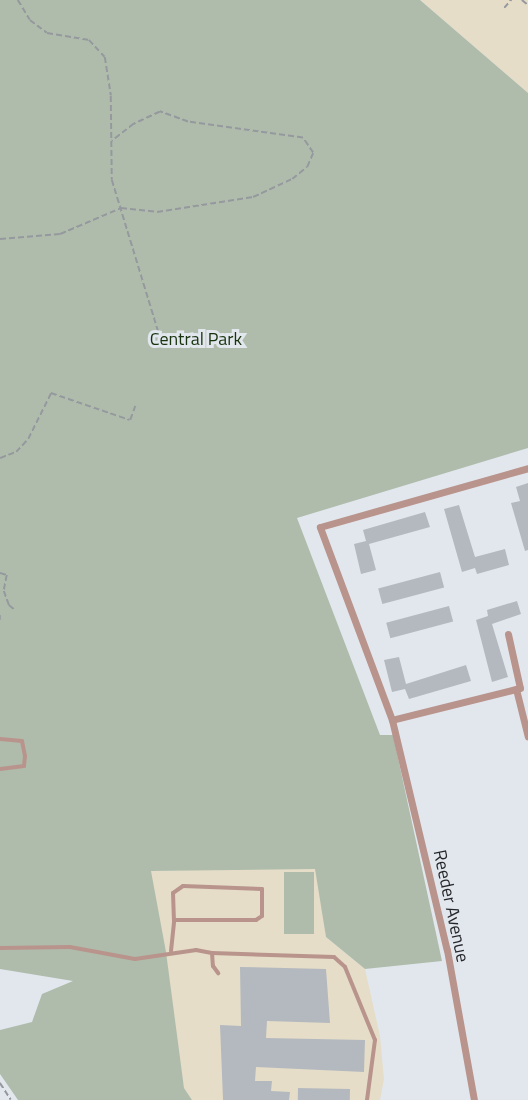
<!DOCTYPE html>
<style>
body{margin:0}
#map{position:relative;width:528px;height:1100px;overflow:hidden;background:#e2e7ee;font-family:"Titillium Web",sans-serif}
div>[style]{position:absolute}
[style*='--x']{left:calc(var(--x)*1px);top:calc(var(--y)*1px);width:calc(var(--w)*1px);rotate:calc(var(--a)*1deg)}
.education>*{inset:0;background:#e5ddc7}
.green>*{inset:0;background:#afbcab;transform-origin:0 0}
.building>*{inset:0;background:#b4b9c0;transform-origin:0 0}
.path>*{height:1.5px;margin-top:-0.75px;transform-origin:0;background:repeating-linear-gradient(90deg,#95999e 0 6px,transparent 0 9px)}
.lane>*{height:4px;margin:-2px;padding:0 2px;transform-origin:2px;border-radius:2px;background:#b9948c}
.street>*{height:7px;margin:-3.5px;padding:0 3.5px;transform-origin:3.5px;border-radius:3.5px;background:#b9948c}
span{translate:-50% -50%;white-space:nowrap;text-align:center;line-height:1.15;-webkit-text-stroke:6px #e2e7ee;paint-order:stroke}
.park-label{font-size:18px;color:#17330d}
.street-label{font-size:18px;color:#25272a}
</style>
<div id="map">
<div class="education">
<i style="clip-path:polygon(420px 0,528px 0,528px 93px)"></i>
<i style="clip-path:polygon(317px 867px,326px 937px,365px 969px,380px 1036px,384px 1079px,380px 1100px,192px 1100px,184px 1088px,150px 871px)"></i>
</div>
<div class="green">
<i style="clip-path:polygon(0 0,420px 0,528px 93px,528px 448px,297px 518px,380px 735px,393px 735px,442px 961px,365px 969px,326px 937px,315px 869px,151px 871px,166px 952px,184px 1088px,192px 1100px,18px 1100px,0 1074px,0 1030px,32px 1022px,42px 994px,73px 981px,0 969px)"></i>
<i style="left:284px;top:872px;width:30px;height:62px"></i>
</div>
<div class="building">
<i style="clip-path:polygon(528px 483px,528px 550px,525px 551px,511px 503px,520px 501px,516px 487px)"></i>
<i style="clip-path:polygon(459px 505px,475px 557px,505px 549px,509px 565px,477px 574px,475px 568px,462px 572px,444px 509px)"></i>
<i style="clip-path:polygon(425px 512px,430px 527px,369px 544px,376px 570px,361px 574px,354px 544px,366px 541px,363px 530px)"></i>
<i style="left:440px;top:572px;width:16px;height:64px;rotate:75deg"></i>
<i style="clip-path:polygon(517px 601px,521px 614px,492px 624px,508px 677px,492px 682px,476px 620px,488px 616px,487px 610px)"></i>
<i style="left:449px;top:606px;width:16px;height:65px;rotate:75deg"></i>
<i style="clip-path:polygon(399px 657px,406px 684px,466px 665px,471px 681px,409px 699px,405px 689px,392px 692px,384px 660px)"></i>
<i style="clip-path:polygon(240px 967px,326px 969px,330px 1023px,267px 1021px,266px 1038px,365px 1040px,364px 1072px,256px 1067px,255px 1081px,272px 1081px,271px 1091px,290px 1092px,289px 1100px,223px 1100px,220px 1025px,241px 1026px)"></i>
<i style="left:298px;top:1088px;width:52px;height:12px;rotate:1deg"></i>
</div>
<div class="path">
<i style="--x:18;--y:0;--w:23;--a:59"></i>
<i style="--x:30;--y:20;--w:21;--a:37"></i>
<i style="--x:47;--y:33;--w:43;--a:9.5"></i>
<i style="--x:89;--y:40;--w:23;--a:47"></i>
<i style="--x:105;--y:57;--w:39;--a:81"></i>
<i style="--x:111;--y:96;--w:84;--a:89.3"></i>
<i style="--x:112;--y:180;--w:175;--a:73"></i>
<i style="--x:522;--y:0;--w:8;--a:40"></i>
<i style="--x:504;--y:8;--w:11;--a:-49"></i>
<i style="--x:0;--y:239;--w:60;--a:-4.8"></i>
<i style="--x:60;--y:234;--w:66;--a:-23.1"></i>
<i style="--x:121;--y:208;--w:36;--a:6"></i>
<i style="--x:157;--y:212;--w:97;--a:-8.9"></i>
<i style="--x:253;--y:197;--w:43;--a:-24.8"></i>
<i style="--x:292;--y:179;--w:19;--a:-39"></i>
<i style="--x:307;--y:167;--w:15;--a:-67"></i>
<i style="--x:313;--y:153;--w:18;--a:-124"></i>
<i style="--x:303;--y:138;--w:116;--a:-172.1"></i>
<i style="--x:188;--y:122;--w:30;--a:-160"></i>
<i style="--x:160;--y:112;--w:29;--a:155"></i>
<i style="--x:134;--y:124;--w:28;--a:142"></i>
<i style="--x:0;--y:458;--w:17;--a:-21"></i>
<i style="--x:16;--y:452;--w:18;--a:-47"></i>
<i style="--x:28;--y:439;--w:51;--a:-63.4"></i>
<i style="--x:51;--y:393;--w:83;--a:18.9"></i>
<i style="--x:130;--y:420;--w:15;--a:-70"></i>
<i style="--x:0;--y:573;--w:7;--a:16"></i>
<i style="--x:7;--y:575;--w:16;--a:101"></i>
<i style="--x:4;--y:591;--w:15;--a:70"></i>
<i style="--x:9;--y:605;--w:8;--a:40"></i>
<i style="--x:0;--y:615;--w:5;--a:90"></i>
<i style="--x:0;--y:1083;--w:20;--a:57"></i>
</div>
<div class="lane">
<i style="--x:0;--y:739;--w:22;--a:5"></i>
<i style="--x:22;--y:741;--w:15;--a:79"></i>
<i style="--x:25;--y:756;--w:10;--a:96"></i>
<i style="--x:24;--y:766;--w:24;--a:173"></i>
<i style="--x:0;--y:948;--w:70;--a:-0.8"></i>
<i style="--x:70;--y:947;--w:66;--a:10.5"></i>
<i style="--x:135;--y:959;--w:62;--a:-8.4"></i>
<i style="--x:196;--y:950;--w:16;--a:11"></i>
<i style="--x:212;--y:953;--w:13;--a:86"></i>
<i style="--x:213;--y:966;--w:9;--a:54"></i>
<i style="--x:171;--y:951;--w:31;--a:-84"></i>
<i style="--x:174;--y:920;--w:82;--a:0"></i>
<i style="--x:256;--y:920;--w:7;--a:-34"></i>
<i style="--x:262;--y:916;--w:27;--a:-90"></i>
<i style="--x:262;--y:889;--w:79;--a:-177.8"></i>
<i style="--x:183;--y:886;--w:12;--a:145"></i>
<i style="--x:173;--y:893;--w:27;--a:88"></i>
<i style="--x:212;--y:953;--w:122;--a:1.9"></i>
<i style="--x:334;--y:957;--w:15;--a:42"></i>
<i style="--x:345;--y:967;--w:79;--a:67.7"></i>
<i style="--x:375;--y:1040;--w:61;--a:97.6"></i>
</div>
<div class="street">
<i style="--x:508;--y:634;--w:55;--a:77.5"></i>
<i style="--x:520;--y:688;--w:132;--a:166"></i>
<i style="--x:392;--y:720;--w:206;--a:-110.5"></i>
<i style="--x:320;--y:527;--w:216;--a:-15.8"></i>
<i style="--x:516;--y:689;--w:49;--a:76"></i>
<i style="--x:392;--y:720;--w:236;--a:76.6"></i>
<i style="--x:447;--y:950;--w:152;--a:79.8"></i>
</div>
<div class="park-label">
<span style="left:196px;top:339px">Central Park</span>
</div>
<div class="street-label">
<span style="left:451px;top:906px;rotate:78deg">Reeder Avenue</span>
</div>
</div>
